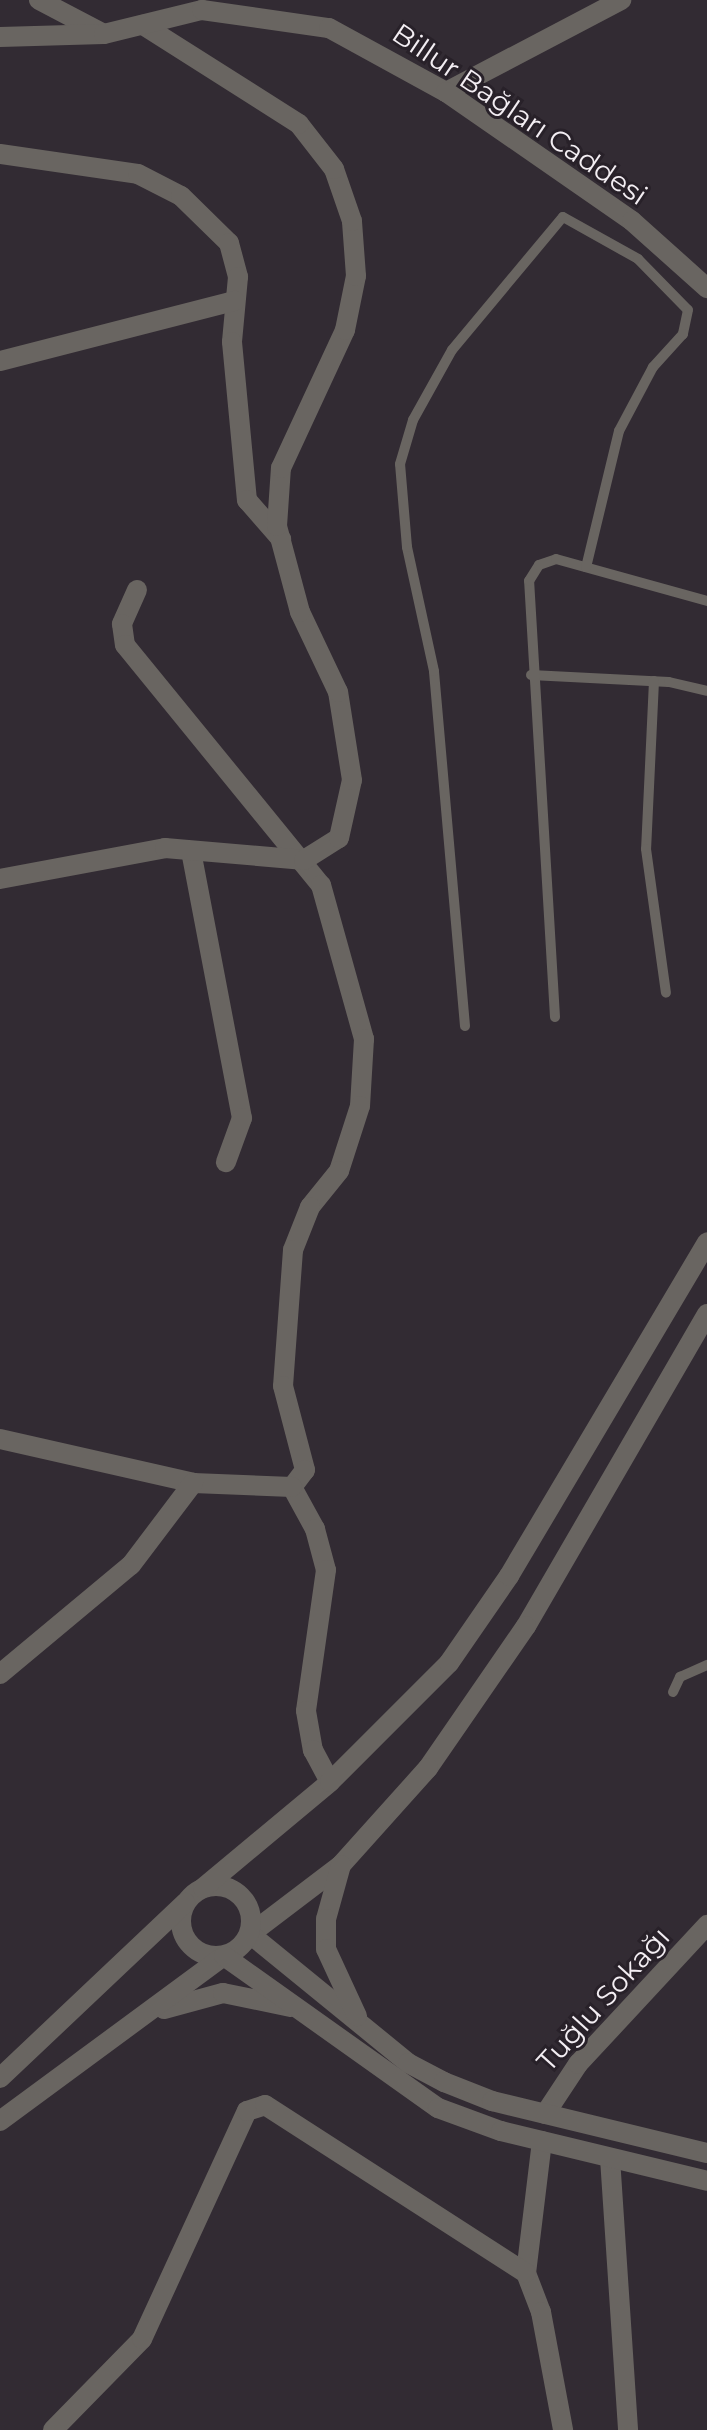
<!DOCTYPE html>
<meta charset="utf-8">
<style>
body{margin:0}
#map{position:relative;width:707px;height:2430px;overflow:hidden;background:#322b33;font-family:Montserrat,sans-serif}
div>[style]{position:absolute}
[style*='--x']{left:calc(var(--x)*1px);top:calc(var(--y)*1px);width:calc(var(--w)*1px);rotate:calc(var(--a)*1deg)}
.service>*{height:10px;margin:-5px;padding:0 5px;transform-origin:5px;border-radius:5px;background:#696561}
.minor>*{height:20px;margin:-10px;padding:0 10px;transform-origin:10px;border-radius:10px;background:#696561}
.tertiary>*{height:20px;margin:-10px;padding:0 10px;transform-origin:10px;border-radius:10px;background:#696561}
.tertiary>.ring{margin:-10px;padding:0;box-sizing:content-box;background:none;border:20px solid #696561;border-radius:50%}
span{translate:-50% -50%;white-space:nowrap;text-align:center;line-height:1.15;-webkit-text-stroke:6px #282129;paint-order:stroke}
.street-label{font-size:28px;color:#f3eef3}
</style>
<div id="map">
<div class="service">
<i style="--x:531;--y:675;--w:138;--a:2.9"></i>
<i style="--x:669;--y:682;--w:39;--a:13"></i>
<i style="--x:654;--y:681;--w:168;--a:92.7"></i>
<i style="--x:646;--y:849;--w:145;--a:82.1"></i>
<i style="--x:555;--y:1017;--w:437;--a:-93.4"></i>
<i style="--x:529;--y:581;--w:19;--a:-58"></i>
<i style="--x:539;--y:565;--w:18;--a:-19"></i>
<i style="--x:556;--y:559;--w:157;--a:15.5"></i>
<i style="--x:465;--y:1026;--w:356;--a:-95"></i>
<i style="--x:434;--y:671;--w:127;--a:-102.3"></i>
<i style="--x:407;--y:547;--w:83;--a:-94.8"></i>
<i style="--x:400;--y:464;--w:46;--a:-73.5"></i>
<i style="--x:413;--y:420;--w:80;--a:-60.9"></i>
<i style="--x:452;--y:350;--w:173;--a:-50.2"></i>
<i style="--x:563;--y:217;--w:86;--a:29.2"></i>
<i style="--x:638;--y:259;--w:71;--a:45.6"></i>
<i style="--x:688;--y:310;--w:25;--a:102"></i>
<i style="--x:683;--y:334;--w:45;--a:132.3"></i>
<i style="--x:653;--y:367;--w:72;--a:118"></i>
<i style="--x:619;--y:431;--w:140;--a:103.6"></i>
<i style="--x:673;--y:1692;--w:17;--a:-65"></i>
<i style="--x:680;--y:1677;--w:30;--a:-24"></i>
</div>
<div class="minor">
<i style="--x:39;--y:0;--w:73;--a:27.6"></i>
<i style="--x:446;--y:92;--w:198;--a:-27.7"></i>
<i style="--x:0;--y:154;--w:139;--a:8.2"></i>
<i style="--x:138;--y:174;--w:48;--a:27.1"></i>
<i style="--x:181;--y:196;--w:67;--a:44.4"></i>
<i style="--x:229;--y:243;--w:35;--a:75"></i>
<i style="--x:238;--y:277;--w:65;--a:95.3"></i>
<i style="--x:232;--y:342;--w:159;--a:84.6"></i>
<i style="--x:247;--y:500;--w:52;--a:48.9"></i>
<i style="--x:0;--y:361;--w:242;--a:-14.4"></i>
<i style="--x:137;--y:590;--w:37;--a:114"></i>
<i style="--x:122;--y:624;--w:21;--a:82"></i>
<i style="--x:125;--y:645;--w:310;--a:50.8"></i>
<i style="--x:321;--y:885;--w:160;--a:74.4"></i>
<i style="--x:364;--y:1039;--w:67;--a:93.4"></i>
<i style="--x:360;--y:1106;--w:68;--a:107.9"></i>
<i style="--x:339;--y:1171;--w:46;--a:128.9"></i>
<i style="--x:310;--y:1207;--w:46;--a:111.6"></i>
<i style="--x:293;--y:1250;--w:136;--a:94.2"></i>
<i style="--x:283;--y:1386;--w:87;--a:75.3"></i>
<i style="--x:305;--y:1470;--w:21;--a:127"></i>
<i style="--x:292;--y:1487;--w:48;--a:61.3"></i>
<i style="--x:315;--y:1529;--w:42;--a:75"></i>
<i style="--x:326;--y:1570;--w:142;--a:98.1"></i>
<i style="--x:306;--y:1711;--w:40;--a:80"></i>
<i style="--x:313;--y:1750;--w:36;--a:62"></i>
<i style="--x:191;--y:851;--w:272;--a:79.2"></i>
<i style="--x:242;--y:1118;--w:47;--a:110"></i>
<i style="--x:0;--y:879;--w:168;--a:-10.6"></i>
<i style="--x:165;--y:848;--w:140;--a:4.9"></i>
<i style="--x:304;--y:860;--w:41;--a:-32.2"></i>
<i style="--x:339;--y:838;--w:59;--a:-77.4"></i>
<i style="--x:352;--y:780;--w:89;--a:-99"></i>
<i style="--x:338;--y:692;--w:89;--a:-115.4"></i>
<i style="--x:300;--y:612;--w:89;--a:-105"></i>
<i style="--x:277;--y:526;--w:58;--a:-86.1"></i>
<i style="--x:281;--y:468;--w:152;--a:-65.1"></i>
<i style="--x:345;--y:330;--w:55;--a:-78.5"></i>
<i style="--x:356;--y:276;--w:55;--a:-94.2"></i>
<i style="--x:352;--y:221;--w:55;--a:-109.1"></i>
<i style="--x:334;--y:169;--w:57;--a:-127.9"></i>
<i style="--x:299;--y:124;--w:185;--a:-147.6"></i>
<i style="--x:0;--y:1439;--w:198;--a:12.8"></i>
<i style="--x:193;--y:1483;--w:99;--a:2.3"></i>
<i style="--x:0;--y:1674;--w:170;--a:-39.8"></i>
<i style="--x:131;--y:1565;--w:103;--a:-52.9"></i>
<i style="--x:545;--y:2114;--w:60;--a:-56.6"></i>
<i style="--x:578;--y:2064;--w:190;--a:-47.1"></i>
<i style="--x:542;--y:2141;--w:133;--a:96.9"></i>
<i style="--x:526;--y:2273;--w:42;--a:69"></i>
<i style="--x:541;--y:2312;--w:120;--a:79.4"></i>
<i style="--x:610;--y:2158;--w:273;--a:86.2"></i>
<i style="--x:53;--y:2430;--w:127;--a:-45.6"></i>
<i style="--x:142;--y:2339;--w:251;--a:-65.3"></i>
<i style="--x:247;--y:2111;--w:19;--a:-18"></i>
<i style="--x:265;--y:2105;--w:310;--a:32.8"></i>
</div>
<div class="tertiary">
<i style="--x:0;--y:37;--w:104;--a:-1.7"></i>
<i style="--x:104;--y:34;--w:101;--a:-13.8"></i>
<i style="--x:202;--y:10;--w:128;--a:8.1"></i>
<i style="--x:329;--y:28;--w:133;--a:28.7"></i>
<i style="--x:446;--y:92;--w:226;--a:34.7"></i>
<i style="--x:632;--y:221;--w:101;--a:41.8"></i>
<i style="--x:707;--y:1314;--w:361;--a:120.1"></i>
<i style="--x:526;--y:1626;--w:173;--a:124.6"></i>
<i style="--x:428;--y:1768;--w:130;--a:131.9"></i>
<i style="--x:341;--y:1865;--w:114;--a:142.8"></i>
<i style="--x:250;--y:1934;--w:204;--a:39.2"></i>
<i style="--x:408;--y:2063;--w:41;--a:27.8"></i>
<i style="--x:444;--y:2082;--w:52;--a:21.6"></i>
<i style="--x:492;--y:2101;--w:221;--a:13.6"></i>
<i style="--x:341;--y:1865;--w:56;--a:105.5"></i>
<i style="--x:326;--y:1919;--w:30;--a:90"></i>
<i style="--x:326;--y:1949;--w:74;--a:65.2"></i>
<i class="ring" style="left:181px;top:1886px;width:50px;height:50px"></i>
<i style="--x:203;--y:1888;--w:165;--a:-39.8"></i>
<i style="--x:330;--y:1782;--w:168;--a:-45"></i>
<i style="--x:449;--y:1663;--w:106;--a:-55.4"></i>
<i style="--x:509;--y:1576;--w:388;--a:-59.3"></i>
<i style="--x:164;--y:2009;--w:61;--a:-15.2"></i>
<i style="--x:223;--y:1993;--w:69;--a:11.6"></i>
<i style="--x:0;--y:2078;--w:255;--a:-43.4"></i>
<i style="--x:0;--y:2121;--w:278;--a:-36.4"></i>
<i style="--x:224;--y:1956;--w:262;--a:35.4"></i>
<i style="--x:438;--y:2108;--w:67;--a:20.1"></i>
<i style="--x:501;--y:2131;--w:212;--a:13.6"></i>
</div>
<div class="street-label">
<span style="left:520px;top:114px;rotate:34deg">Billur Bağları Caddesi</span>
<span style="left:603px;top:1999px;rotate:-48deg">Tuğlu Sokağı</span>
</div>
</div>
